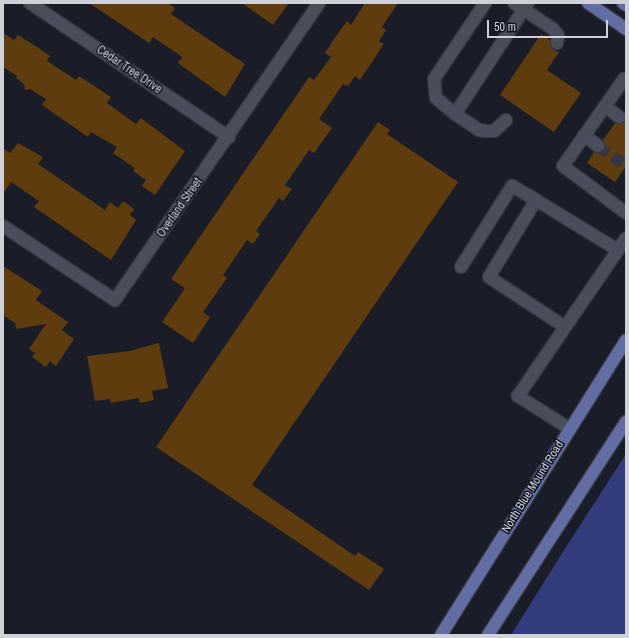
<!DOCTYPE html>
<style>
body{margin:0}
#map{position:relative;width:629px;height:638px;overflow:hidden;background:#1a1d28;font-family:"Archivo Narrow",sans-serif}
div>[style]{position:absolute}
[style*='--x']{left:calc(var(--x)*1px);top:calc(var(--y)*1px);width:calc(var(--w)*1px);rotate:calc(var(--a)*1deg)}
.green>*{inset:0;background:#323c7c}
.building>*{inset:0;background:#5e3c0d}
.minor-tunnel>*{height:12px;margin-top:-6px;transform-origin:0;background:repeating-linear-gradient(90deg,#353843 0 12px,transparent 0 18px)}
.roads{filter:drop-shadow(1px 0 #363741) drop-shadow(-1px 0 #363741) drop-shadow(0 1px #363741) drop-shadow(0 -1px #363741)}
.minor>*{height:12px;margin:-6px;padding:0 6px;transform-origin:6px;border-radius:6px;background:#4a4d5a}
.major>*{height:12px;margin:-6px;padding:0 6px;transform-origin:6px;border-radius:6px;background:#626da4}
span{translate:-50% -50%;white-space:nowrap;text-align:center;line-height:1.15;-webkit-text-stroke:3px #11141f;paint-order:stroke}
.street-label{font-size:12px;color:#cfd1d9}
.frame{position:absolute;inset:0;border:4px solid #cfd1d9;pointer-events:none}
.scale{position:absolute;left:487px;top:20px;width:121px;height:18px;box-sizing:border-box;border:2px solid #cfd1d9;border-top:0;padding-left:5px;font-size:12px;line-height:14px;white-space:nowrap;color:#cfd1d9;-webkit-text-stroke:3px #11141f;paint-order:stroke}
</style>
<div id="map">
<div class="green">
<i style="clip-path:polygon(626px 454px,626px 635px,511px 635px,566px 547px)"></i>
</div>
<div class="building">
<i style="clip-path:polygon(89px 3px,168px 3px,175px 8px,171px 14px,245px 64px,225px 97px,178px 63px,182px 57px,153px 37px,149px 43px)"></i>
<i style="clip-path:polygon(242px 3px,289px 3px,273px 25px)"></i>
<i style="clip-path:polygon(365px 3px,398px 3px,382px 27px,386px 30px,379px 41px,384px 44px,360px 80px,355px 76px,348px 86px,343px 84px,319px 119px,332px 128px,314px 153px,309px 150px,285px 185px,292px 189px,283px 201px,279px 198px,256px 231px,260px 234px,253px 244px,247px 240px,223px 275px,227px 278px,203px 312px,210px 317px,193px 343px,162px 322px,185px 288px,171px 279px,309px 77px,314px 80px,331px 57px,325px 53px,334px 39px,347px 21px,351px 25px)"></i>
<i style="clip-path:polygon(3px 33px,14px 40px,18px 35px,37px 47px,50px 56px,47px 61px,76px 80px,79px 76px,111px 97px,107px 103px,122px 114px,136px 124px,141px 118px,185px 151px,155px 195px,142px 186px,146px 180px,133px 171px,135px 168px,113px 153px,117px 147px,91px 132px,88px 137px,42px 105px,46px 99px,30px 89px,25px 90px,24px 84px,16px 78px,17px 76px,3px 67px)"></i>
<i style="clip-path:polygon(541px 34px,550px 40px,552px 49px,559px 52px,547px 70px,581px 93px,554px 132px,500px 95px)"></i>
<i style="clip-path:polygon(626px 119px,626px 166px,615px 182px,587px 163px,594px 152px,600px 153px,604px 150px,603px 140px,615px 123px,621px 124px)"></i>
<i style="clip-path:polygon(378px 122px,390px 130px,387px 134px,458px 182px,252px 485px,355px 556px,358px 552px,384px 569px,369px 590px,156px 447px)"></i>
<i style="clip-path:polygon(18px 143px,43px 157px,38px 164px,105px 210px,110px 202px,118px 208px,123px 201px,134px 209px,130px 215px,136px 220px,111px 260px,34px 207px,39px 201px,11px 182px,3px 194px,3px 148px,10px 153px)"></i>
<i style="clip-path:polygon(3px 266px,42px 291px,36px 300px,68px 322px,62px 330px,74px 339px,56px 366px,50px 361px,46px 367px,32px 357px,35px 353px,29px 349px,46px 324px,16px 329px,15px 323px,3px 315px)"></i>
<i style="clip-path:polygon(159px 343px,168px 388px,152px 391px,154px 400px,140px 403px,139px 398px,111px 403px,110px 399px,95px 401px,87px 356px,130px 351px)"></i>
</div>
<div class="minor-tunnel">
<i style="--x:598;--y:146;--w:34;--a:36"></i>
</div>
<div class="roads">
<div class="minor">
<i style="--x:30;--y:3;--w:240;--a:34"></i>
<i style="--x:514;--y:3;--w:47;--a:33.7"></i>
<i style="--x:553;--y:29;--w:8;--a:50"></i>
<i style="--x:558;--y:35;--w:8;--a:97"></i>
<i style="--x:624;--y:79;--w:106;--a:125"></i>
<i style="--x:563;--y:166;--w:79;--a:36.7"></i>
<i style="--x:605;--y:106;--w:18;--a:38"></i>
<i style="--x:455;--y:114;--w:25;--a:-140"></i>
<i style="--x:436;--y:98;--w:19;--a:-96"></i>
<i style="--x:434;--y:79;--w:92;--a:-56.1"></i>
<i style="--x:506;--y:120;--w:16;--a:137"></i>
<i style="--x:494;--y:131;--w:8;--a:180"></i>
<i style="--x:486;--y:131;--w:7;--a:-172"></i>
<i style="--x:479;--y:130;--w:29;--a:-146"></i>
<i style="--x:455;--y:114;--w:133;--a:-56.7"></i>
<i style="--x:584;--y:135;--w:18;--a:38"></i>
<i style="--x:3;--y:226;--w:134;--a:33.5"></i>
<i style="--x:115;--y:300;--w:360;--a:-55.5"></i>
<i style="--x:461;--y:267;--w:96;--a:-57.8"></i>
<i style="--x:512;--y:186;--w:28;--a:30"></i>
<i style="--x:565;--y:327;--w:91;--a:-146.7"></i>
<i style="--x:489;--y:277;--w:90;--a:-58.6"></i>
<i style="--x:536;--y:200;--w:96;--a:31.4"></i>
<i style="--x:570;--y:429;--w:62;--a:-147.6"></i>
<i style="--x:518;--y:396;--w:191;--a:-55.6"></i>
</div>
<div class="major">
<i style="--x:588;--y:3;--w:46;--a:34.4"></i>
<i style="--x:623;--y:3;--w:4;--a:34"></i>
<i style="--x:441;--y:635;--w:348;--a:-57.9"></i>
<i style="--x:488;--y:635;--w:254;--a:-57.1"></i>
</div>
</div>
<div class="street-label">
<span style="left:129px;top:70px;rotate:34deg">Cedar Tree Drive</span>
<span style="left:180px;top:208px;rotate:-55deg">Overland Street</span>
<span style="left:533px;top:487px;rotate:-58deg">North Blue Mound Road</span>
</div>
<div class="frame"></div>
<div class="scale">50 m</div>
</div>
